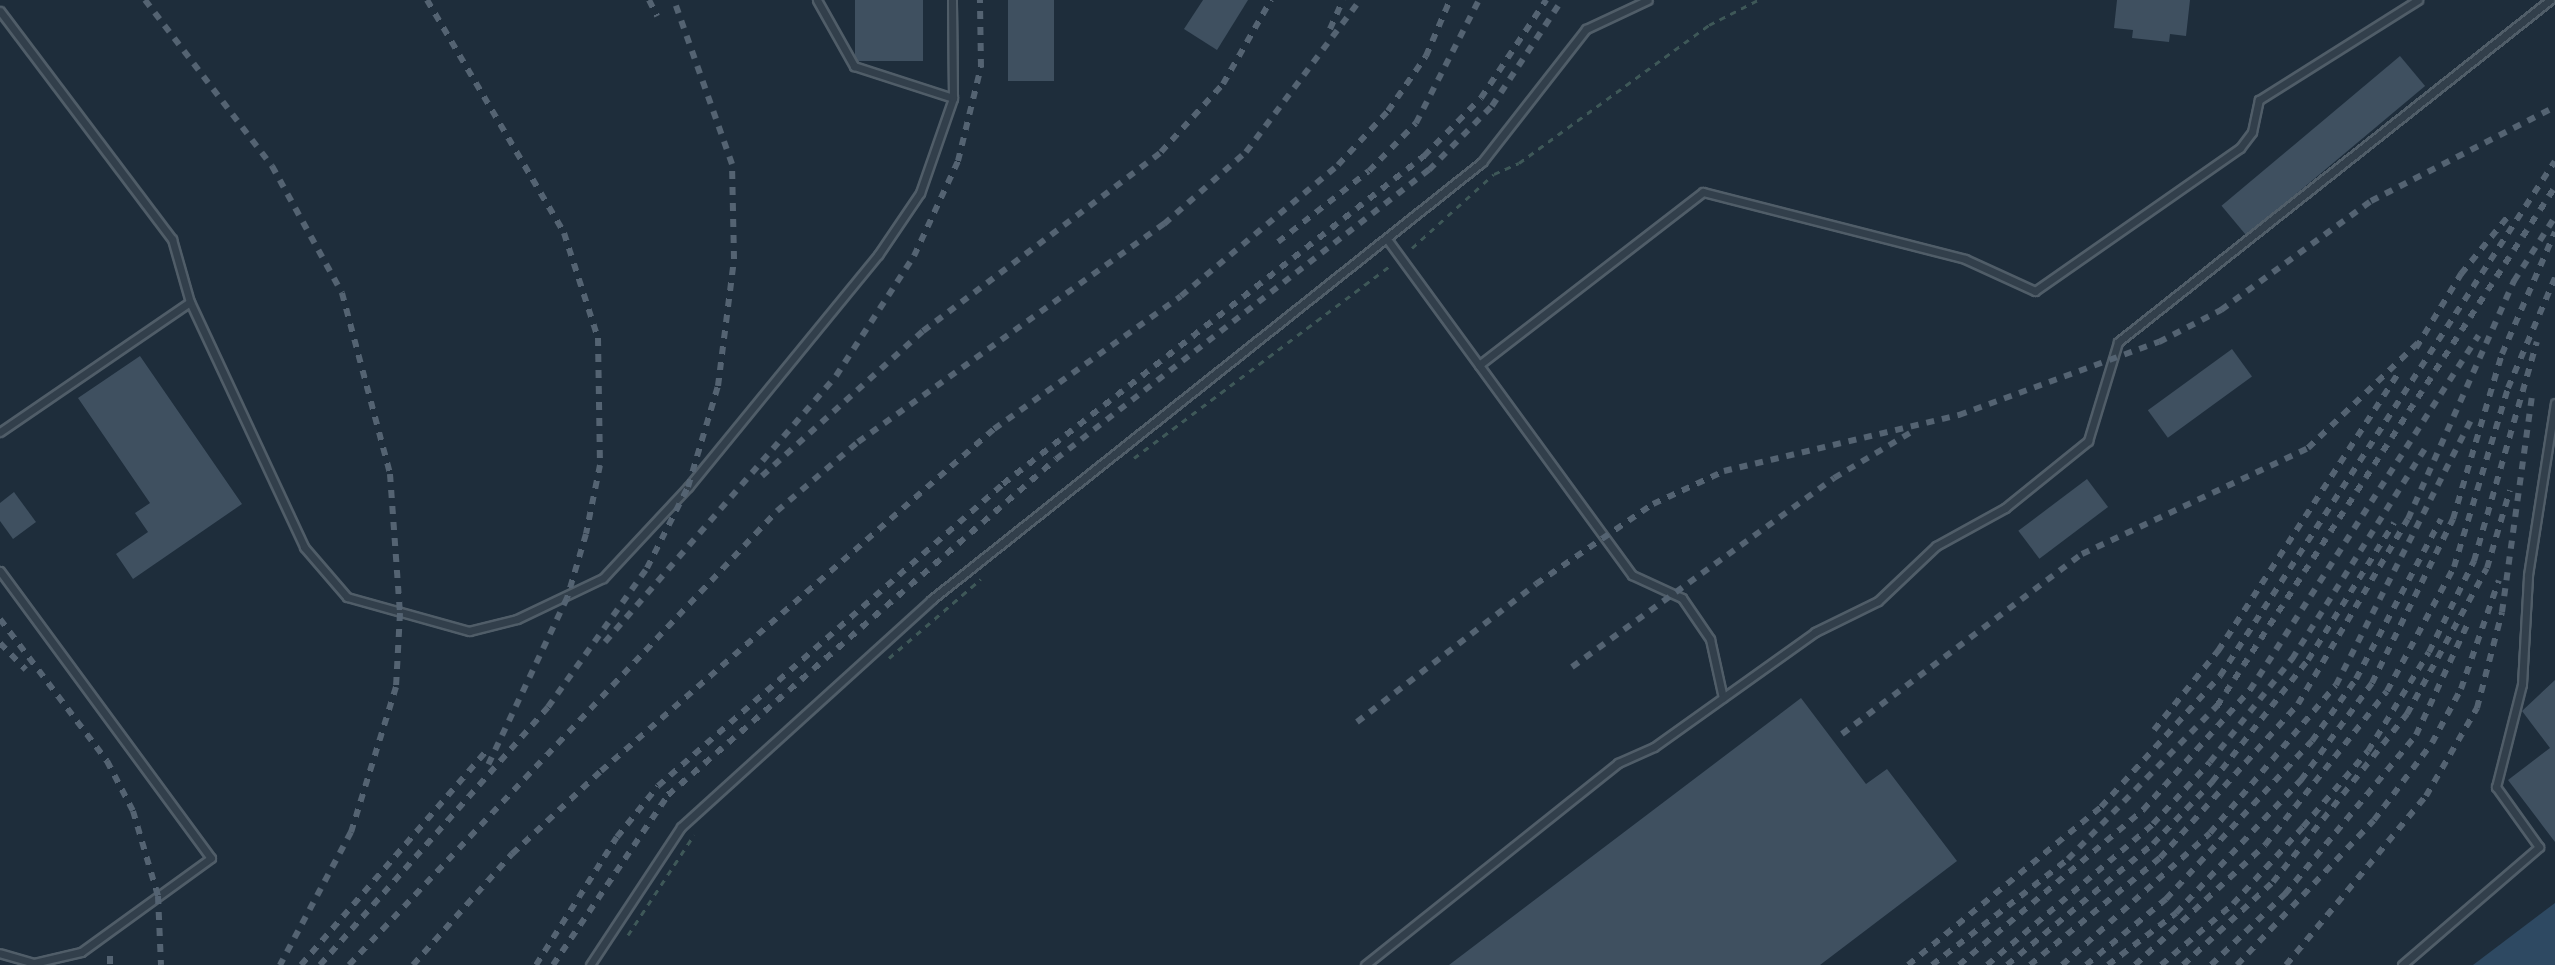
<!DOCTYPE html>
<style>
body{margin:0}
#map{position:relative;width:2555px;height:965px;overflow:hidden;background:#1e2d3b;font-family:"DejaVu Sans",sans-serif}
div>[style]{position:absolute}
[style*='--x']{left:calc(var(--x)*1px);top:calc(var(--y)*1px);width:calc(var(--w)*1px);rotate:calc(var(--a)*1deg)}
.water>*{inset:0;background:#2e4962}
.building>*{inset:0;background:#3f5060;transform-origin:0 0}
.path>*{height:3px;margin-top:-1.5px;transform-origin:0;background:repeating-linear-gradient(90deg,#3e5858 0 6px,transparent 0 12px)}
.roads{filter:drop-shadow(2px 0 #505d68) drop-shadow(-2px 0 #505d68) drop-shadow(0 2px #505d68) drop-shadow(0 -2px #505d68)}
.service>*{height:7px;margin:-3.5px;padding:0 3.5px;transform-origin:3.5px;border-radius:3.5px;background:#323f4b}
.rail>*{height:6px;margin-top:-3px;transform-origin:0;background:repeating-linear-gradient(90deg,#546372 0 8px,transparent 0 16px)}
span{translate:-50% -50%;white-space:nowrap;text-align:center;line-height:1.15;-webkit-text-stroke:6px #18242f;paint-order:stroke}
</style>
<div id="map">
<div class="water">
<i style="clip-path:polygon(2555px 903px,2555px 965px,2473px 965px)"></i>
</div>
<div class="building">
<i style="left:855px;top:0;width:68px;height:61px"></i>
<i style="left:1008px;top:0;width:46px;height:81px"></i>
<i style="clip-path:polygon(1203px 0,1248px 0,1217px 50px,1184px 29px)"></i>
<i style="clip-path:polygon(2117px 0,2190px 0,2186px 36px,2170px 34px,2169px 42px,2132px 38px,2133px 30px,2114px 28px)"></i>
<i style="left:2400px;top:56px;width:39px;height:233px;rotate:50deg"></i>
<i style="left:2232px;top:349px;width:34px;height:104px;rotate:54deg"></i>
<i style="clip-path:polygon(140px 356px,242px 504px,133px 579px,116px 554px,148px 532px,135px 513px,150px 503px,78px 398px)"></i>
<i style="left:2087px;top:479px;width:35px;height:86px;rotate:53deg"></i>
<i style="clip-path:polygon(14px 492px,36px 522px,13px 539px,0 521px,0 503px)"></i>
<i style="clip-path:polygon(2555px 680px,2555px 842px,2508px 780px,2550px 748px,2522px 711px)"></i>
<i style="clip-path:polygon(1801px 698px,1866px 784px,1887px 769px,1957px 861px,1820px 965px,1449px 965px)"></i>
</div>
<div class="path">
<i style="--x:1412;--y:248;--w:110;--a:-42.1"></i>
<i style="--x:1494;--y:174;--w:27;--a:-24"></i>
<i style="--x:1519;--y:163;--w:235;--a:-36"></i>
<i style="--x:1709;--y:25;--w:55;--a:-27"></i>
<i style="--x:1134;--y:458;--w:320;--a:-36.9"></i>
<i style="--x:889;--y:658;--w:121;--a:-40.7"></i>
<i style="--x:628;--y:935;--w:120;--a:-56.6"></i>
</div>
<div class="roads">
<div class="service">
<i style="--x:817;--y:0;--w:76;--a:60.7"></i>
<i style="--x:854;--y:66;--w:104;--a:17.9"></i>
<i style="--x:0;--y:11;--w:286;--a:53"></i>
<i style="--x:172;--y:239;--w:66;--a:74.1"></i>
<i style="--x:190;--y:302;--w:270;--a:65"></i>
<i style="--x:304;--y:547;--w:66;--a:49.3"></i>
<i style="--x:347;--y:597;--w:127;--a:15.6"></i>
<i style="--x:469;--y:631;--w:49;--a:-14"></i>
<i style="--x:517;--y:619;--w:95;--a:-25.5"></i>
<i style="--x:603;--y:578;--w:125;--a:-47"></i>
<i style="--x:688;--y:487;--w:300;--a:-50.7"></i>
<i style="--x:878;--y:255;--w:75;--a:-55.9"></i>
<i style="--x:920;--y:193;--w:101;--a:-70.8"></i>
<i style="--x:953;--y:98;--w:98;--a:-90.6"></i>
<i style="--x:1387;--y:239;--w:416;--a:53.9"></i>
<i style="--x:1632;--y:575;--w:55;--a:24.7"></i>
<i style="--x:1682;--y:598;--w:50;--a:55.7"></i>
<i style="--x:1710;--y:639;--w:60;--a:77.6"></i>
<i style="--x:1479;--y:365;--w:283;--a:-37.7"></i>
<i style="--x:1703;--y:192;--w:270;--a:14.3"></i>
<i style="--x:1965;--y:259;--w:77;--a:24.6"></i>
<i style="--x:2035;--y:291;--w:250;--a:-34.9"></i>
<i style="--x:2240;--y:148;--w:20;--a:-53"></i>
<i style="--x:2252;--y:132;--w:33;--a:-78"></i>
<i style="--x:2259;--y:100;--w:188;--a:-32.2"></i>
<i style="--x:0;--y:432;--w:230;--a:-34.4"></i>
<i style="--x:0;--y:571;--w:356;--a:53.7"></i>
<i style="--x:211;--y:858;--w:160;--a:144.1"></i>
<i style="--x:81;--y:952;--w:48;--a:166.8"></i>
<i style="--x:34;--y:963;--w:35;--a:-164"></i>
<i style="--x:590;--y:965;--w:165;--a:-56.6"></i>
<i style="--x:681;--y:827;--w:338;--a:-42.2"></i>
<i style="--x:931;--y:600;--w:704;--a:-38.48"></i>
<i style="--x:1482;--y:162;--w:169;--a:-52"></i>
<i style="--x:1586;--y:29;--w:68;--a:-25.1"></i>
<i style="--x:1365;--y:965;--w:324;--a:-38.6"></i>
<i style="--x:1618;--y:763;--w:39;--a:-24"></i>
<i style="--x:1654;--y:747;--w:198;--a:-35.5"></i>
<i style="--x:1815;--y:632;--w:70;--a:-26.2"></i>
<i style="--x:1878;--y:601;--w:80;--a:-43.5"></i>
<i style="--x:1936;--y:546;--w:79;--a:-28.8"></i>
<i style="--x:2005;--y:508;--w:107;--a:-38.9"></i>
<i style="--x:2088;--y:441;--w:103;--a:-73.1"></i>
<i style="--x:2118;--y:342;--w:551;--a:-38.37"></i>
<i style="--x:2402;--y:965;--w:181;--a:-40.7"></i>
<i style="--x:2539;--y:847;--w:74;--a:-125.6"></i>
<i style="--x:2496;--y:787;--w:106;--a:-75.8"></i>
<i style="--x:2522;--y:684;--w:109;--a:-86.8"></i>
<i style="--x:2528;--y:575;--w:174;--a:-81.1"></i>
</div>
</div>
<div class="rail">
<i style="--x:145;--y:0;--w:209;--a:52.6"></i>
<i style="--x:272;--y:166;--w:145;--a:61.1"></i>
<i style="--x:342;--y:293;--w:187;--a:75.1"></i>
<i style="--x:390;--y:474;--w:139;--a:85.9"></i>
<i style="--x:400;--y:613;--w:74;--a:93.1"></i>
<i style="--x:396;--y:687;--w:152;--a:107.2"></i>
<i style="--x:351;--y:832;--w:151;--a:118.1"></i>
<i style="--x:427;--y:0;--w:270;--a:59.5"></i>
<i style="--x:564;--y:233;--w:110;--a:72.1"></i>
<i style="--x:598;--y:338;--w:127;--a:89.1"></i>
<i style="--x:600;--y:465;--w:70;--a:101.5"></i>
<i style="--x:586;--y:534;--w:67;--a:106.5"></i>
<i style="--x:567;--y:598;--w:187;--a:115.3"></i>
<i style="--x:649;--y:0;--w:18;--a:63"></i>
<i style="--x:1330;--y:29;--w:32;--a:-66"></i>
<i style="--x:1278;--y:242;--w:115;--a:-38"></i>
<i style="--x:1369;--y:171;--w:67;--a:-45.6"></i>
<i style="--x:1416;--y:123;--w:138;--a:-62.9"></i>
<i style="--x:2416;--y:348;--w:87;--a:-58.7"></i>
<i style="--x:2461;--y:274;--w:77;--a:-50.8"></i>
<i style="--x:762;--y:476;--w:217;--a:-42"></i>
<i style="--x:923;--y:331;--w:298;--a:-36.9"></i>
<i style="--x:1161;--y:152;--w:92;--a:-47.6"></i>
<i style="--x:1223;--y:84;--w:97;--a:-60.3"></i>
<i style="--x:0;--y:619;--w:178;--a:53"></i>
<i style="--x:107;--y:761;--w:56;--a:62.5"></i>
<i style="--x:133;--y:811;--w:89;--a:73.6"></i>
<i style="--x:158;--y:896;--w:69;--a:87.5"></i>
<i style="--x:605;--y:642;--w:352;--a:-49"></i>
<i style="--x:836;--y:376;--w:143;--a:-57"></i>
<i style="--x:914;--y:256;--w:105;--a:-65.1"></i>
<i style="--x:958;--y:161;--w:97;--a:-76.3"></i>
<i style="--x:981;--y:67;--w:67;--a:-90.9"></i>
<i style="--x:0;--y:643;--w:37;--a:46"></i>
<i style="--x:1572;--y:667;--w:323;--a:-35.8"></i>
<i style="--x:1834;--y:478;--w:92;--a:-30.7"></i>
<i style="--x:1357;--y:722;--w:226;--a:-37.6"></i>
<i style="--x:1536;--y:584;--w:142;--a:-34.4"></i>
<i style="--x:1653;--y:504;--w:78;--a:-24.9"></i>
<i style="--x:1724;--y:471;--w:242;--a:-13.4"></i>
<i style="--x:1959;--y:415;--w:213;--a:-20.1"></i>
<i style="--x:2159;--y:342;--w:70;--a:-27.3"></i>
<i style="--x:2221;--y:310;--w:185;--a:-36"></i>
<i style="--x:2371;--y:201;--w:207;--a:-27.1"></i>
<i style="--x:2154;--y:730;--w:102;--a:-51"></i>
<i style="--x:2218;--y:651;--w:330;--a:-57"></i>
<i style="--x:1842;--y:734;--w:300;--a:-36.9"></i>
<i style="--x:2082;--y:554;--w:250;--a:-25.1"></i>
<i style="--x:2308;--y:448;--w:156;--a:-43.7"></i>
<i style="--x:110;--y:956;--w:9;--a:90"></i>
<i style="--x:301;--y:965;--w:286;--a:-49.1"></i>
<i style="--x:320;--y:965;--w:344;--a:-48.5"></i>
<i style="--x:548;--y:707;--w:171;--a:-54.5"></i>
<i style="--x:647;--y:568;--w:91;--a:-63.2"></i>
<i style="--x:688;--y:487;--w:105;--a:-73.5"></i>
<i style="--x:718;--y:386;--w:128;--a:-82.8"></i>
<i style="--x:734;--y:259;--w:95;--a:-91.2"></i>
<i style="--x:732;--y:164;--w:174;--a:-109.5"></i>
<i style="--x:349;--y:965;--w:624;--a:-46.69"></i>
<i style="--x:777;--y:511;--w:106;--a:-40.4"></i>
<i style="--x:858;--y:442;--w:376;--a:-35.5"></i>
<i style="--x:1164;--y:224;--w:109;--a:-41.3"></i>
<i style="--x:1246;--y:152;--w:190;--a:-53.1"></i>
<i style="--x:413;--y:965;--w:149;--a:-48.3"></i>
<i style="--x:512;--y:854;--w:122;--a:-43"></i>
<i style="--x:601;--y:771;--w:521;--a:-41.03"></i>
<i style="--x:994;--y:429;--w:229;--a:-35.4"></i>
<i style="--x:1181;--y:296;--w:204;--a:-39.8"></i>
<i style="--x:1338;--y:165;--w:74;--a:-47.2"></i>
<i style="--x:1388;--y:111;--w:67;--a:-55.4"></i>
<i style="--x:1426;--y:56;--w:61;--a:-66.8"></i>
<i style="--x:536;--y:965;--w:151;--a:-57.7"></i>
<i style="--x:617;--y:837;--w:65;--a:-51.2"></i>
<i style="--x:658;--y:786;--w:459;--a:-41.2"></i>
<i style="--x:1003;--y:484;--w:534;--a:-37.92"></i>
<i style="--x:1424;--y:156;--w:81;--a:-45.5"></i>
<i style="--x:1481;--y:98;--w:118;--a:-56.4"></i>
<i style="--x:553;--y:965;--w:205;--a:-55.9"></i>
<i style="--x:668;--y:795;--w:513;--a:-40.89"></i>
<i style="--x:1056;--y:459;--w:472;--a:-37.8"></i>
<i style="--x:1429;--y:170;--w:90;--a:-45.5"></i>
<i style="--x:1492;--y:106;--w:127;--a:-56.6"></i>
<i style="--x:1908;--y:965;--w:249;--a:-39.3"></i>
<i style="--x:2101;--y:807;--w:177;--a:-47.7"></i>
<i style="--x:2220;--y:676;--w:614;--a:-56.96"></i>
<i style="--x:1932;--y:965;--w:172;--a:-37.9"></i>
<i style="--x:2068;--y:859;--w:214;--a:-45.8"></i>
<i style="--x:2217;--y:706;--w:619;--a:-56.93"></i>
<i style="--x:1959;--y:965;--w:241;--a:-40.1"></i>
<i style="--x:2143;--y:810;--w:161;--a:-48.3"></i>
<i style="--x:2250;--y:690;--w:422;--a:-57.2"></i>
<i style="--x:1987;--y:965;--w:218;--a:-40.3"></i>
<i style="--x:2153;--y:824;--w:84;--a:-47.4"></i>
<i style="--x:2210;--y:762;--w:132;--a:-51.5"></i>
<i style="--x:2292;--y:659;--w:251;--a:-57.7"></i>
<i style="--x:2007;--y:965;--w:190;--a:-39.7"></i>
<i style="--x:2153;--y:844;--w:86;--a:-46.4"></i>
<i style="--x:2212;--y:782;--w:155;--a:-51.8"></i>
<i style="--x:2308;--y:660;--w:162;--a:-57.9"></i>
<i style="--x:2030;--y:965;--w:168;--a:-39.5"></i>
<i style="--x:2160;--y:858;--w:207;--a:-48.1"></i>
<i style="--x:2298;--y:704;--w:215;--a:-59.3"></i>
<i style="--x:2408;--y:519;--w:261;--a:-66"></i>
<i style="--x:2514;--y:281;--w:76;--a:-57.4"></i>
<i style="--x:2062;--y:965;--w:198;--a:-41.7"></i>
<i style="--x:2210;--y:833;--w:194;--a:-49.6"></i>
<i style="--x:2336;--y:685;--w:302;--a:-63"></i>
<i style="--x:2086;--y:965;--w:104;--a:-39.5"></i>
<i style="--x:2166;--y:899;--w:215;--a:-47.3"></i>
<i style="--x:2312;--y:741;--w:76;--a:-54.6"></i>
<i style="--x:2356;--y:679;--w:181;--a:-62"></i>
<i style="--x:2108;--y:965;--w:86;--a:-37.4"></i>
<i style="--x:2176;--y:913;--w:183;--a:-46.8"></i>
<i style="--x:2301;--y:780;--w:120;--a:-53.8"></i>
<i style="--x:2372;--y:683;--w:183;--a:-63.7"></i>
<i style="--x:2453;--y:519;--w:172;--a:-73.5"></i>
<i style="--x:2502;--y:354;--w:133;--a:-66.5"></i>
<i style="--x:2135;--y:965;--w:177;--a:-42.7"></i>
<i style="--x:2265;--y:845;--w:196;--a:-51.6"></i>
<i style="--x:2387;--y:691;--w:141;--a:-61.6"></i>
<i style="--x:2454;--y:567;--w:187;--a:-73.2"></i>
<i style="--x:2508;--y:388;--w:120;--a:-66.9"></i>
<i style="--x:2161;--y:965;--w:94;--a:-40.3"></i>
<i style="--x:2233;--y:904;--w:104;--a:-47.7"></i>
<i style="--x:2303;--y:827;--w:100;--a:-49.5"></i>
<i style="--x:2368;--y:751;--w:116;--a:-58.4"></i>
<i style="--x:2429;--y:652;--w:102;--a:-63.7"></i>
<i style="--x:2474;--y:561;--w:228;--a:-74"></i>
<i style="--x:2183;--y:965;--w:122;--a:-42.7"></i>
<i style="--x:2273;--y:882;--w:215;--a:-51.4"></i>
<i style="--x:2407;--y:714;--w:166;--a:-61.3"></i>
<i style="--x:2487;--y:568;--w:81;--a:-73.6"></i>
<i style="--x:2211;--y:965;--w:103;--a:-43.8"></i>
<i style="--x:2285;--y:894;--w:206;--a:-50.5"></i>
<i style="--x:2416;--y:735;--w:121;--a:-65.1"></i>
<i style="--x:2237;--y:965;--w:199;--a:-46.6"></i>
<i style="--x:2374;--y:820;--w:96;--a:-53"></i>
<i style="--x:2432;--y:743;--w:61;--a:-61.8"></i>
<i style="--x:2461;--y:689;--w:115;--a:-70.8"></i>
<i style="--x:2286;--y:965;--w:219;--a:-50.4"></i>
<i style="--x:2426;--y:796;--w:102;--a:-59.9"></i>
<i style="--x:2477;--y:708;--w:99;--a:-75.4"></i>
<i style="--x:2502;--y:612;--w:218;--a:-82.1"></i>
</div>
</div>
